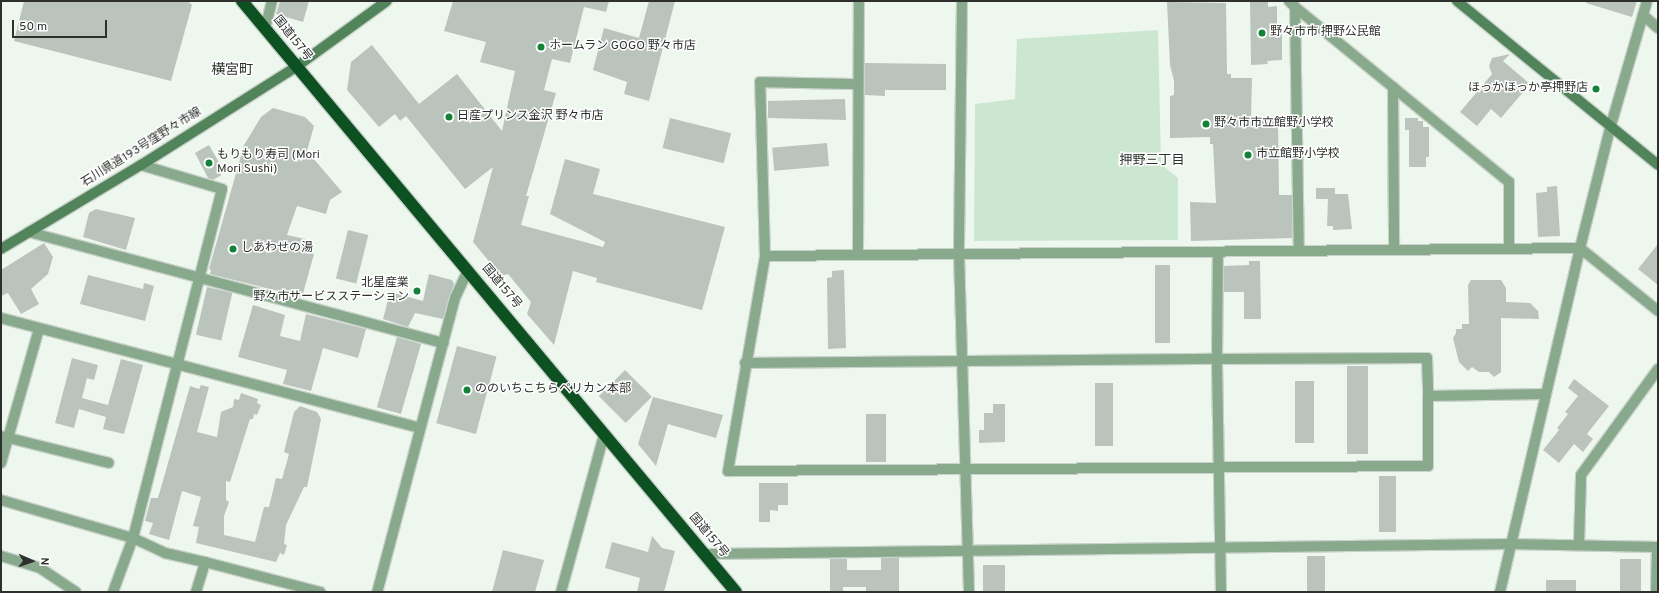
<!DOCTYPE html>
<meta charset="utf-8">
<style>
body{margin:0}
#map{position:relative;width:1659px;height:593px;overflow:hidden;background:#edf7ee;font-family:Overpass,"Noto Sans JP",sans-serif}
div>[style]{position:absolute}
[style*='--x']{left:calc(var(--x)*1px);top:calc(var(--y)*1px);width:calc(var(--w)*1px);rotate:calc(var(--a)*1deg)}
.green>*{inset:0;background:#cce7d0}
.building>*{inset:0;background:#bbc4bc;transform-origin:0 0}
.roads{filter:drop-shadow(1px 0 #cad3cb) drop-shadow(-1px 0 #cad3cb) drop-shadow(0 1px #cad3cb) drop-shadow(0 -1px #cad3cb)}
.street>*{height:10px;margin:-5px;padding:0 5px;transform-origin:5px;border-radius:5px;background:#88a98c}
.secondary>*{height:10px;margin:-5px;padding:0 5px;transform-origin:5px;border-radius:5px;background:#52845b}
.highway>*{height:12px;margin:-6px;padding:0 6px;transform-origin:6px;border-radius:6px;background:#0d5022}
.dots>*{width:11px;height:11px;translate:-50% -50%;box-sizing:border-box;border:2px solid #fff;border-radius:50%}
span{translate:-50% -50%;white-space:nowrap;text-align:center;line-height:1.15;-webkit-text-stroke:3px #fff;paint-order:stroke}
.poi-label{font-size:12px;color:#2d302d}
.left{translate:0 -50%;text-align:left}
.right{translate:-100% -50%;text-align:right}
.street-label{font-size:12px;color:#2d302d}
.neighbourhood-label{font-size:13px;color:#2d302d}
.quarter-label{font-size:14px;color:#2d302d}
.frame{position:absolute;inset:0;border:2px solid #2d302d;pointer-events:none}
.north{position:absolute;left:12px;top:541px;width:40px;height:40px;-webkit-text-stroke:3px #fff;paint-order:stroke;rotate:92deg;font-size:11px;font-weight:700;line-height:16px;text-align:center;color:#2d302d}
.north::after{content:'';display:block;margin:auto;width:14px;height:18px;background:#2d302d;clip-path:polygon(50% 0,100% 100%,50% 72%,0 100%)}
.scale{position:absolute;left:12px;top:20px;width:95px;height:18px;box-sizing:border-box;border:2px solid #2d302d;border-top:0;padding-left:5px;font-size:12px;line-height:14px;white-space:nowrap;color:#2d302d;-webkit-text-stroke:3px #fff;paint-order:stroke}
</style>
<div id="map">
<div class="green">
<i style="clip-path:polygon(1158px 30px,1161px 164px,1178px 178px,1178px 240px,974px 241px,975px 104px,1015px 99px,1017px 39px)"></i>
</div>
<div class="building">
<i style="clip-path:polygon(24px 1px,188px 1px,192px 5px,171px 81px,14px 41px)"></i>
<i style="clip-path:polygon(280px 1px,309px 1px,303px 22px,276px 14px)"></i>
<i style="clip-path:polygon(453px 1px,609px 1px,606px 12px,584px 7px,570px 63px,552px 59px,544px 90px,556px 93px,526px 196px,529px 196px,521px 225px,603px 247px,605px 242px,550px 214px,565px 159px,600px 169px,593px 194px,725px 227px,702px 310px,596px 282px,597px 278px,573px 271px,554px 345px,527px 314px,531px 302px,508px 274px,501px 276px,473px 242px,493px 167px,465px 189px,406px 116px,400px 121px,395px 114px,379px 127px,347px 90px,351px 62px,372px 45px,419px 104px,457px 74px,502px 131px,515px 71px,480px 62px,486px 42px,444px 31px)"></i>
<i style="clip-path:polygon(649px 1px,675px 1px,649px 101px,624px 94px,627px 82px,593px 70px,604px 28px,639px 38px)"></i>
<i style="clip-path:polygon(1250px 1px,1268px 1px,1268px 7px,1277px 6px,1277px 30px,1282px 29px,1282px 60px,1267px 61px,1268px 64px,1251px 65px)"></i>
<i style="clip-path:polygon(1586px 1px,1637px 1px,1632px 17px,1586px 3px)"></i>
<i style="clip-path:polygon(1167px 2px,1226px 3px,1227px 74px,1231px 74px,1231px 78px,1252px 78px,1251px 118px,1278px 118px,1279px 195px,1292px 195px,1292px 238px,1191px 241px,1190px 202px,1216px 203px,1213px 144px,1210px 144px,1210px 137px,1170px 138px,1170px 96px,1174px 95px,1174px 81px,1170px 65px)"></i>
<i style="clip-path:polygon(1510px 54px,1503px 61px,1530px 84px,1501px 118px,1491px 109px,1477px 126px,1460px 112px,1492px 74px,1489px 66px,1492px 58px)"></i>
<i style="clip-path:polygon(865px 63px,946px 64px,946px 90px,885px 90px,885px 96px,865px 95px)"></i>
<i style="clip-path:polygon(845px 99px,846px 120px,768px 118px,768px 101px)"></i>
<i style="clip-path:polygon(273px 108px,305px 117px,314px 126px,307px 151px,342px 192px,330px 200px,326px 214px,297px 206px,287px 235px,305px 239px,303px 251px,314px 254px,302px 297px,210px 274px,211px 270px,209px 269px,244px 145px,261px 117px)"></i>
<i style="left:670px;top:118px;width:63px;height:31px;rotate:14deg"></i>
<i style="clip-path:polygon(1405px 118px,1418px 118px,1418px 121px,1423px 121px,1423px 127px,1429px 127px,1429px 157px,1426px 157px,1426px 167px,1409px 167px,1409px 130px,1405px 130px)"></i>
<i style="left:827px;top:143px;width:23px;height:55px;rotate:85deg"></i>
<i style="clip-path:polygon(209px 145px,225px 173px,213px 180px,208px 178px,195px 153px)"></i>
<i style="clip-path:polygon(1557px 186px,1560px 236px,1538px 237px,1536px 193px,1547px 192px,1547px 187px)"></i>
<i style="clip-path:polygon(1316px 188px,1335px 188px,1335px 194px,1348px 194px,1352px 229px,1333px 230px,1333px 226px,1327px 226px,1328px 199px,1316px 199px)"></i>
<i style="clip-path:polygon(96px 209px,135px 218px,126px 250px,83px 237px,89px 213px)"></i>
<i style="left:348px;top:230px;width:21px;height:50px;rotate:14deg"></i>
<i style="clip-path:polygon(44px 243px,53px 257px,48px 274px,31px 289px,39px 304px,21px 314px,8px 293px,1px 296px,1px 270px)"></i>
<i style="clip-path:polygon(1658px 244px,1658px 285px,1638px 269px)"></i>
<i style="clip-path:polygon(1249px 261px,1260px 261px,1261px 319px,1244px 319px,1244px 292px,1224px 292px,1224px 266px,1249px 265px)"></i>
<i style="left:1170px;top:265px;width:78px;height:15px;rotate:90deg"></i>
<i style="clip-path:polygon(844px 270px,846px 348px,828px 349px,827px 278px,832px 277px,832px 271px)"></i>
<i style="clip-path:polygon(429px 274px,452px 280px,454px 284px,443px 319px,415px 313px,408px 327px,383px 319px,390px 292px,423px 301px)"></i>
<i style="clip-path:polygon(88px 275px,143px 289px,144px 283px,154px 286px,145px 321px,80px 304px)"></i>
<i style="clip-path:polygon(1471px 280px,1501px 280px,1506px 288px,1506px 302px,1530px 303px,1538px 311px,1539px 319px,1501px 318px,1501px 372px,1494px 377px,1489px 372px,1479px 372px,1472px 367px,1468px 371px,1459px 362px,1453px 338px,1456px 333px,1456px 329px,1462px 329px,1462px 324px,1469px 324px,1468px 285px)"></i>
<i style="left:207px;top:287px;width:26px;height:49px;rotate:13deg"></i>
<i style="clip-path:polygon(253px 305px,285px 315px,280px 336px,300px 341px,306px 314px,366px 329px,358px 358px,323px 348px,311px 391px,283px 384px,287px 370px,238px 357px)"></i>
<i style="left:397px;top:337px;width:25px;height:73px;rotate:16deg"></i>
<i style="left:457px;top:346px;width:41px;height:80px;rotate:15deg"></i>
<i style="clip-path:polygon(72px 358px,98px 365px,94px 380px,87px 378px,82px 398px,108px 405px,121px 359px,143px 365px,124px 434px,103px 429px,106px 417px,79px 409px,74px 428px,55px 423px)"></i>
<i style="left:1347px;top:366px;width:21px;height:88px"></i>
<i style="left:625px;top:370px;width:38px;height:37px;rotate:45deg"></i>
<i style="clip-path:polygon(1574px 379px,1609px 406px,1587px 434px,1593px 439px,1583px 452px,1574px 444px,1559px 463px,1543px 450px,1559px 430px,1557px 428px,1568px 414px,1565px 412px,1578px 396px,1568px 388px)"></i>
<i style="left:1295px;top:381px;width:19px;height:62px"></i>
<i style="left:1095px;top:383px;width:18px;height:63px"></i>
<i style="clip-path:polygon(201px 385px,209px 387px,197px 432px,217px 437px,221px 412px,233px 407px,234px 399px,239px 400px,241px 393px,258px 399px,257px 403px,261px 405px,257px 415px,254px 414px,253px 419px,250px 419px,230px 482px,226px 481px,226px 500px,229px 502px,224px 516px,224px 535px,255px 542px,264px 507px,269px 507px,276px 478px,282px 479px,289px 454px,284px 452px,294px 412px,300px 406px,317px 412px,321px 419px,307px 487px,304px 487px,286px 525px,284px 544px,287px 545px,284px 555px,280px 553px,276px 562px,196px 543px,199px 527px,193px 526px,201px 497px,182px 491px,169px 540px,149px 534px,153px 523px,145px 521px,151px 498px,158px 498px,190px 386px,199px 389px)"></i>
<i style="clip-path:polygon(653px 397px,723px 415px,716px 438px,668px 424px,656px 466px,638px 444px)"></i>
<i style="clip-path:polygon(993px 404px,1005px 404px,1005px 442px,979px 443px,979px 430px,984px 430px,984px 413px,993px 413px)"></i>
<i style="left:866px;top:414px;width:20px;height:48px"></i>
<i style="left:1379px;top:476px;width:17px;height:56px"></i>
<i style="clip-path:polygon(759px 483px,788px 483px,788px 505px,778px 505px,778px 511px,770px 510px,770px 522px,759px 522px)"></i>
<i style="clip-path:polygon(652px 536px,662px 548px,675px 551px,664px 592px,637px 592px,640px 578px,605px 568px,612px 542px,648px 552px)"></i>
<i style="clip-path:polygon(503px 550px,544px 560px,535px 592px,492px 592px)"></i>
<i style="left:1307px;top:556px;width:18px;height:36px"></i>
<i style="clip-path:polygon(881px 558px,899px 558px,899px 592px,866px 592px,866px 587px,843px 587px,843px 591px,830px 591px,830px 559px,847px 559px,847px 570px,881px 570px)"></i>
<i style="left:1620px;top:559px;width:21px;height:33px"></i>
<i style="left:1005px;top:565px;width:27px;height:22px;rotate:90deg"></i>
<i style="left:1546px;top:580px;width:30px;height:12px"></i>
</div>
<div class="roads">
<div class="street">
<i style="--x:962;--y:1;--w:253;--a:90.7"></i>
<i style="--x:959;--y:254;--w:338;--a:88.3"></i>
<i style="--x:1289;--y:1;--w:8;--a:45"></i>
<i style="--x:1295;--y:7;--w:243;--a:89.1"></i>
<i style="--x:1295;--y:7;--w:276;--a:39.3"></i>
<i style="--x:1509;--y:182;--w:65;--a:90"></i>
<i style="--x:1643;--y:15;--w:20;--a:41"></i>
<i style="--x:265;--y:29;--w:29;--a:-76"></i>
<i style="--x:1393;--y:87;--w:162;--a:89.6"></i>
<i style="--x:29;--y:232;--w:429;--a:15"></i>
<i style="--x:443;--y:343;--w:258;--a:104.8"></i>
<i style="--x:858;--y:255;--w:254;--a:-89.8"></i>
<i style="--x:765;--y:256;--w:174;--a:-91.6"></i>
<i style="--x:760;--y:82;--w:98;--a:1.2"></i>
<i style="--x:1;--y:318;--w:432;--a:14.7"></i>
<i style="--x:443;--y:343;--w:47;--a:-75.1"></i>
<i style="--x:455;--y:298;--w:31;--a:-65"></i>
<i style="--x:745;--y:363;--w:472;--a:-0.5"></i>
<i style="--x:1217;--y:359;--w:107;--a:-89.5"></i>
<i style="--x:1428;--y:396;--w:70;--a:90"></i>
<i style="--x:1428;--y:466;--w:700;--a:179.59"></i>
<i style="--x:728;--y:471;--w:218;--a:-80.2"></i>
<i style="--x:765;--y:256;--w:815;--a:-0.56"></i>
<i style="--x:1580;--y:248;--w:100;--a:38.9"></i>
<i style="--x:1;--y:436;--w:111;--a:14"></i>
<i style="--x:1;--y:463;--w:139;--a:-74.2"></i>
<i style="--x:1;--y:500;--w:137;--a:16.1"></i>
<i style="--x:133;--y:538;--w:35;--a:25"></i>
<i style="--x:165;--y:553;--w:41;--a:12.7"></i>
<i style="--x:1579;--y:544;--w:69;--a:-88.3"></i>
<i style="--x:1581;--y:475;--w:131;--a:-54"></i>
<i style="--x:706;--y:554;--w:803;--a:-0.71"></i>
<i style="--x:1509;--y:544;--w:149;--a:1.2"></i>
<i style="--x:1;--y:556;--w:41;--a:17.1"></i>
<i style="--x:40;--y:568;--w:43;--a:33.7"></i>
<i style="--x:113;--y:592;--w:58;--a:-69.7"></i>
<i style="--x:133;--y:538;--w:360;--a:-75.7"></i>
<i style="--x:222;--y:189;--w:84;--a:-163.5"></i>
<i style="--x:196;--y:592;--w:31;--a:-73"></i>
<i style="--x:205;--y:562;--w:119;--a:14.6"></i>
<i style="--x:561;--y:592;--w:163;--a:-74.7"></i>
<i style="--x:1221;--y:592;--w:233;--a:-91"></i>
<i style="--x:1217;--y:359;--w:210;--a:-0.3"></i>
<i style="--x:1427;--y:358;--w:38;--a:88"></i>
<i style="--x:1428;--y:396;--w:116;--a:-1"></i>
<i style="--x:1500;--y:592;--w:353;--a:-76.9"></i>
<i style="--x:1580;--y:248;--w:127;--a:-75.9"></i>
<i style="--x:1611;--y:125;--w:129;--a:-73.8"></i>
<i style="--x:1656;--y:592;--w:43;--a:-88.7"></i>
</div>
<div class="secondary">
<i style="--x:1457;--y:1;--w:259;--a:39.2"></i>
<i style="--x:1;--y:249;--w:163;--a:-31"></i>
<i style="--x:141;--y:165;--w:183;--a:-32.3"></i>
<i style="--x:296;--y:67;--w:112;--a:-36"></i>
</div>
<div class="highway">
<i style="--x:242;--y:1;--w:770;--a:50.11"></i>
</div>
</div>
<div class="dots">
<i style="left:1262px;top:33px;background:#128239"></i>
<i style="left:541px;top:47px;background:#128239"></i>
<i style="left:1596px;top:89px;background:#128239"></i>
<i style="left:449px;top:117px;background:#128239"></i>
<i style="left:1206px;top:124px;background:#128239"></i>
<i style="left:1248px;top:155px;background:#128239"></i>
<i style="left:209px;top:163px;background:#128239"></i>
<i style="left:233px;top:249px;background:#128239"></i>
<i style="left:417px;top:291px;background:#128239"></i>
<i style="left:467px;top:390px;background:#128239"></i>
</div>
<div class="poi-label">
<span class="left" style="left:1270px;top:33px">野々市市 押野公民館</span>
<span class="left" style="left:549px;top:47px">ホームラン GOGO 野々市店</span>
<span class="right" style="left:1588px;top:89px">ほっかほっか亭押野店</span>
<span class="left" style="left:457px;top:117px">日産プリンス金沢 野々市店</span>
<span class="left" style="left:1214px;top:124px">野々市市立館野小学校</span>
<span class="left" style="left:1256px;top:155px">市立館野小学校</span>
<span class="left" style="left:217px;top:163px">もりもり寿司 (Mori<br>Mori Sushi)</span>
<span class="left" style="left:241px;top:249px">しあわせの湯</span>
<span class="right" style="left:409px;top:291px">北星産業<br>野々市サービスステーション</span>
<span class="left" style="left:475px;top:390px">ののいちこちらペリカン本部</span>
</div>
<div class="street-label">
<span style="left:292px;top:39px;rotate:51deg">国道157号</span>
<span style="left:142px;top:148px;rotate:-32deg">石川県道193号窪野々市線</span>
<span style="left:501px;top:287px;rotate:50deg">国道157号</span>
<span style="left:708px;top:536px;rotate:50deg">国道157号</span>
</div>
<div class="neighbourhood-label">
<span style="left:1152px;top:161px">押野三丁目</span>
</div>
<div class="quarter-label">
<span style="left:232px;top:71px">横宮町</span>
</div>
<div class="frame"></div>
<div class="north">N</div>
<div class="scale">50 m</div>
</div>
